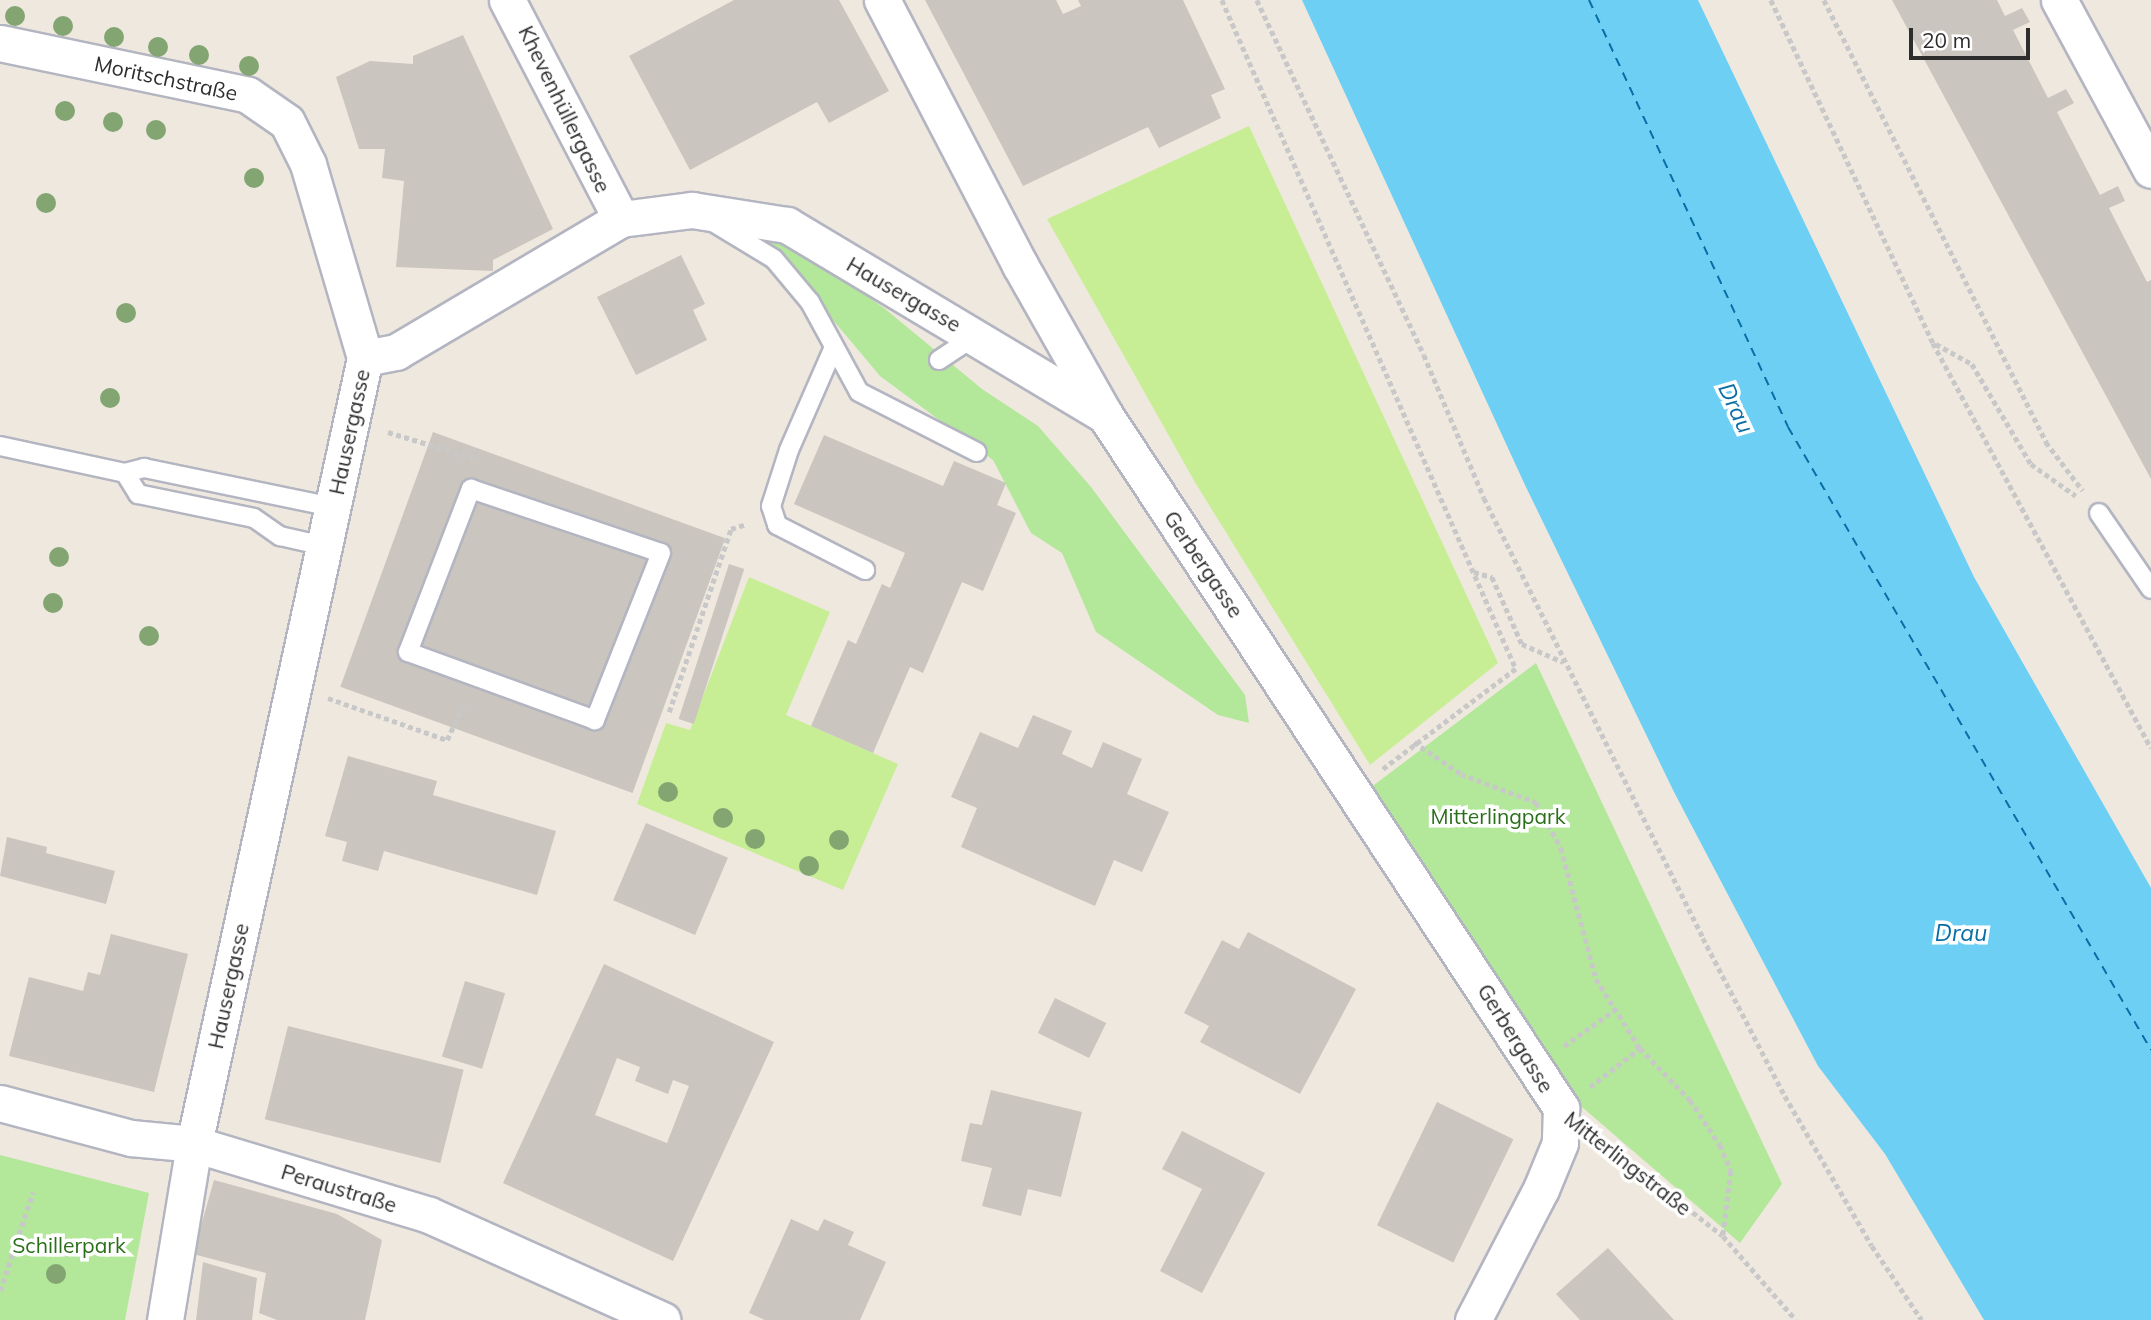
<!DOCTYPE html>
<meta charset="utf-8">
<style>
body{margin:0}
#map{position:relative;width:2151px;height:1320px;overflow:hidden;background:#efe8df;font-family:Mulish,sans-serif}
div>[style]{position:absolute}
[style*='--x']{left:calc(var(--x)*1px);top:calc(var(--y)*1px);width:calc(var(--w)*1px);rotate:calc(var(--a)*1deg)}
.green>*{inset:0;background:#b3e79a}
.pitch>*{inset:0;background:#c8ee95}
.water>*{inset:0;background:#6ecff4}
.ferry>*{height:2px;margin-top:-1px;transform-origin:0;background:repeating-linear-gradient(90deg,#086ea6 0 9px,transparent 0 16px)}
.building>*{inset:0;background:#cac5be;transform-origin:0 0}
.path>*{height:4.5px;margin-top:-2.25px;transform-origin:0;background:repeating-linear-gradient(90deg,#c8c8c8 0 5px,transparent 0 8.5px)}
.roads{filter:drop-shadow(2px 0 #b3b5c1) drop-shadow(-2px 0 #b3b5c1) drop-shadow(0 2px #b3b5c1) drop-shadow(0 -2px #b3b5c1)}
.lane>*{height:18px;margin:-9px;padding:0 9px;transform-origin:9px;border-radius:9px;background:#fff}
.street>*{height:35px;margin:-17.5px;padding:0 17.5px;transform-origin:17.5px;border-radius:17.5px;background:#fff}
.trees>*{width:20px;height:20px;margin:-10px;border-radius:50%;background:#82a572}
span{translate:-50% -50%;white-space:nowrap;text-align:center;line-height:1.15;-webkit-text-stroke:7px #fff;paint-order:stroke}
.street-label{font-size:21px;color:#2d2d2d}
.park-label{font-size:21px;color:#296f18}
.water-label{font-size:23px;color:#086ea6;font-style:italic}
.scale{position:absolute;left:1909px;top:28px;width:121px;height:32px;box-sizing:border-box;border:4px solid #2d2d2d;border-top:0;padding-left:9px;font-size:21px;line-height:24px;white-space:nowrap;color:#2d2d2d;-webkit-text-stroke:5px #fff;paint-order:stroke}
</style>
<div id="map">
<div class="green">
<i style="clip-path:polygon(756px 232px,788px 241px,884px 308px,982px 389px,1038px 426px,1091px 487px,1245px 695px,1249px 723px,1218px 715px,1096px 632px,1062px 553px,1031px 533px,993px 460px,880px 376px,828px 314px,732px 243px)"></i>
<i style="clip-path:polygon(1536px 663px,1782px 1184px,1740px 1243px,1575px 1101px,1362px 794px)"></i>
<i style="clip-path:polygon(0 1155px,149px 1193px,125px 1320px,0 1320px)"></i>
</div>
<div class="pitch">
<i style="clip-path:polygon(1249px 126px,1498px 663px,1370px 765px,1196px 484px,1047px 219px)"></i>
<i style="clip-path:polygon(749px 577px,830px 612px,786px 715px,898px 764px,843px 890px,637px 804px,666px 723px,690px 730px)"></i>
</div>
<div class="water">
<i style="clip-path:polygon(1302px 0,1698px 0,1974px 577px,2151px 888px,2151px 1320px,1984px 1320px,1885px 1154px,1818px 1066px,1674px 792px,1525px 485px)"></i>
</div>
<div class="ferry">
<i style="--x:1589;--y:0;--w:471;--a:65"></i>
<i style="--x:1788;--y:427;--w:721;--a:59.77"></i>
</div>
<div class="building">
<i style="clip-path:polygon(734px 0,839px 0,889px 91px,829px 123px,817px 102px,690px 170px,629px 56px)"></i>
<i style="clip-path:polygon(925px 0,1056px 0,1063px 14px,1081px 6px,1078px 0,1183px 0,1225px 89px,1211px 95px,1221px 118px,1159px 148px,1148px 127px,1023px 186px)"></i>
<i style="clip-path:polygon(1892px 0,1997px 0,2005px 16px,2022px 8px,2030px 22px,2013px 30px,2048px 98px,2066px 89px,2074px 103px,2057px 112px,2100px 195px,2118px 186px,2125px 201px,2109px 208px,2147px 282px,2151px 280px,2151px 479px)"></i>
<i style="clip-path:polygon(463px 35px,553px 229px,493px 260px,493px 271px,396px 267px,404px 181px,382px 178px,385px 149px,359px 149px,336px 77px,370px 61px,413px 64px,413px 56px)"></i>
<i style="clip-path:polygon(681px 255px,705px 304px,693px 310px,707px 340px,636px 375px,597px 297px)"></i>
<i style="left:433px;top:432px;width:311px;height:271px;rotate:20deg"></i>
<i style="clip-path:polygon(824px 435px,943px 486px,954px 461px,1006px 483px,997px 505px,1016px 513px,983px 591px,962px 582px,923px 673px,910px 667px,873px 753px,811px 726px,848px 640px,856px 644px,882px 584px,890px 588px,905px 553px,794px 504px)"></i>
<i style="left:729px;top:564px;width:16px;height:163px;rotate:18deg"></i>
<i style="clip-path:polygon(1033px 715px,1072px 731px,1062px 754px,1092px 768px,1103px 742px,1142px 759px,1127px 794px,1169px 812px,1142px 872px,1114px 860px,1095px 906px,961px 847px,977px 808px,951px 797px,980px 732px,1018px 748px)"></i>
<i style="clip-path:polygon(348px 756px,437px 781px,433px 795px,556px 831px,537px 895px,384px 851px,378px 871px,342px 861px,347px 842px,325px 836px)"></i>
<i style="left:646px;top:823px;width:89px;height:84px;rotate:23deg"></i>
<i style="clip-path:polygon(7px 837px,47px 847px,46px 853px,115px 871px,106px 904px,0 876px)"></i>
<i style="clip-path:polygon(1248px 932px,1356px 989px,1300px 1094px,1200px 1042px,1209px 1026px,1184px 1013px,1222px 940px,1239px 949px)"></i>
<i style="clip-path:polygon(111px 934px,188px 954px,154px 1092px,9px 1056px,29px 977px,83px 991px,88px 972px,100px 975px)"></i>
<i style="clip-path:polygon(evenodd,604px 964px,774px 1042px,673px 1261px,503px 1183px,604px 964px,617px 1058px,640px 1067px,635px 1081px,668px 1094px,673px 1080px,689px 1086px,667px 1143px,595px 1115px,617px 1058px)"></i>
<i style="left:465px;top:981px;width:42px;height:79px;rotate:17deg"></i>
<i style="left:1055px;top:998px;width:57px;height:39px;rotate:26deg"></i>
<i style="left:288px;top:1026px;width:181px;height:96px;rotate:14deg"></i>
<i style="clip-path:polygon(991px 1090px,1082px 1112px,1061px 1197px,1028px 1189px,1021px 1216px,982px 1206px,992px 1168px,961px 1161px,970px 1123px,982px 1125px)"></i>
<i style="left:1437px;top:1102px;width:85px;height:137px;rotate:26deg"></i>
<i style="clip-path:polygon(1182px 1131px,1265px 1173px,1202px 1293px,1160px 1271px,1202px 1189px,1162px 1169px)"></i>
<i style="clip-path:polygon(214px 1180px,337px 1214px,382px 1240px,365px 1320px,277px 1320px,259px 1313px,266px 1273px,193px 1254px)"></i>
<i style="clip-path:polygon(791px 1219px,818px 1231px,824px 1219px,854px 1232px,848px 1245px,886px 1262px,860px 1320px,765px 1320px,749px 1313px)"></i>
<i style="clip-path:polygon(1608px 1248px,1674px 1320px,1580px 1320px,1556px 1294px)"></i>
<i style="clip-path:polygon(203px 1262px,257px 1278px,252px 1320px,196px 1320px)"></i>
</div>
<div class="path">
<i style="--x:1222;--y:0;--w:731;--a:66.28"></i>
<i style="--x:1516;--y:669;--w:168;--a:143"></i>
<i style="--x:1257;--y:0;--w:392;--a:64.8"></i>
<i style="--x:1424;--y:355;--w:155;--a:67.2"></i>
<i style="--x:1484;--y:498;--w:491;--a:63.5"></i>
<i style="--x:1703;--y:938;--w:178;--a:62.6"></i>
<i style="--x:1785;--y:1096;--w:173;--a:59.9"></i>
<i style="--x:1872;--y:1246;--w:89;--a:56"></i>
<i style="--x:1771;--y:0;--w:379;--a:64.7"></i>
<i style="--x:1933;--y:343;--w:460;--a:61.7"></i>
<i style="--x:1824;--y:0;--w:495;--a:63.3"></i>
<i style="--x:2046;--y:442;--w:61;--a:52.9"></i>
<i style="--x:1936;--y:344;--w:41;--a:29.1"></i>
<i style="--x:1972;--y:364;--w:116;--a:59.5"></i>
<i style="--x:2031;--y:464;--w:55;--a:35.4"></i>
<i style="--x:388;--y:432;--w:89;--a:17"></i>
<i style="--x:1474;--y:572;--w:19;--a:16"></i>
<i style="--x:1492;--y:577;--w:73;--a:65.9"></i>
<i style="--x:1522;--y:644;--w:45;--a:23.7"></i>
<i style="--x:328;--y:698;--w:126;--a:19.4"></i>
<i style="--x:447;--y:740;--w:40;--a:-65"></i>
<i style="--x:669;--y:712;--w:193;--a:-71.3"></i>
<i style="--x:731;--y:529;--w:16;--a:-18"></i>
<i style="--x:1414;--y:742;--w:57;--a:34.2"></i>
<i style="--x:1461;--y:774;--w:80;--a:20.5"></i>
<i style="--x:1536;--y:802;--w:52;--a:61.5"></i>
<i style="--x:1561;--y:848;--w:136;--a:75"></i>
<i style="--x:1596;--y:979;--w:82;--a:57.5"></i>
<i style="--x:1640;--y:1048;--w:72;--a:46.1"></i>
<i style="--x:1690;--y:1100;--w:54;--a:56.3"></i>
<i style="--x:1720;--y:1145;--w:28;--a:67"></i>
<i style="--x:1731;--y:1171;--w:65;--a:97"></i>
<i style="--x:1564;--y:1046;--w:65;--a:-35.6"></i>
<i style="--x:1590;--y:1087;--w:63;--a:-38"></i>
<i style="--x:1599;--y:1139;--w:157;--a:38"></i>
<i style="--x:1723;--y:1236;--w:111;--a:49"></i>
<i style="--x:0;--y:1291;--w:104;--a:-71.6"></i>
</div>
<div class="roads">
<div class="lane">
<i style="--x:713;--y:222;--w:71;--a:31.2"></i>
<i style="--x:774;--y:259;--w:56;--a:50.1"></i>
<i style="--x:810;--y:302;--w:102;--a:61.4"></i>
<i style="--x:859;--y:392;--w:132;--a:27"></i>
<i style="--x:834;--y:347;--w:112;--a:113.6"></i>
<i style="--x:789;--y:450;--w:59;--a:107.8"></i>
<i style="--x:771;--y:506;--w:20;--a:72"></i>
<i style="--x:777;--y:525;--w:99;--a:27.1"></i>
<i style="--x:939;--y:360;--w:43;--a:-33.7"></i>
<i style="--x:0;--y:446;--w:128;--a:12.2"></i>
<i style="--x:125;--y:473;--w:20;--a:-15"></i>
<i style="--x:144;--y:468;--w:193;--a:11.7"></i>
<i style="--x:125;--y:473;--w:25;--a:58"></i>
<i style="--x:138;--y:494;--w:118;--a:11.7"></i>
<i style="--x:254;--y:518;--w:32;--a:35"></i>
<i style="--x:280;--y:536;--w:45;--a:12.8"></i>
<i style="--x:471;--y:489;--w:200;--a:18.6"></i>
<i style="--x:661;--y:553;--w:180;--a:111.6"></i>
<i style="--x:595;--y:720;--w:199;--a:-160"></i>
<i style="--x:408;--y:652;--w:175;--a:-68.9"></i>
<i style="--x:2099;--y:513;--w:92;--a:55.6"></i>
</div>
<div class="street">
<i style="--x:507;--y:0;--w:247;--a:62.5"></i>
<i style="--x:882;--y:0;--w:299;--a:62.5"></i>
<i style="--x:1020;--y:265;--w:172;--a:60.5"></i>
<i style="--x:1105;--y:415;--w:830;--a:56.65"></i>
<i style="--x:1561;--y:1108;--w:35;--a:92"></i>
<i style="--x:1560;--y:1143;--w:50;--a:112.4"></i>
<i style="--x:1541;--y:1189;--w:148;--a:117.4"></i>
<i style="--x:2059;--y:0;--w:193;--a:61.6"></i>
<i style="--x:0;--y:43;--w:253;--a:11.8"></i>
<i style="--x:248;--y:95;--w:47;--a:34.7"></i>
<i style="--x:287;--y:122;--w:47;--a:63.4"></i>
<i style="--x:308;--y:164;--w:202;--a:73.6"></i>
<i style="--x:0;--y:1103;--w:136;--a:15"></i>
<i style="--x:131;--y:1138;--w:63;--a:5.4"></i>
<i style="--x:194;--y:1144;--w:245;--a:16.8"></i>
<i style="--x:429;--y:1215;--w:256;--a:24.2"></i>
<i style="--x:165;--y:1320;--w:178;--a:-80.6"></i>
<i style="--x:194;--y:1144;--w:804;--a:-77.73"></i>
<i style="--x:365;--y:358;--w:32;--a:-11"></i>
<i style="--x:396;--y:352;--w:261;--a:-30.6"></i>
<i style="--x:621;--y:219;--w:72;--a:-7.2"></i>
<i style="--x:692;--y:210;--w:96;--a:9"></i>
<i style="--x:787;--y:225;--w:370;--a:30.9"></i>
</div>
</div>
<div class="trees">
<i style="left:15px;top:16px"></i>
<i style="left:63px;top:26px"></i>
<i style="left:114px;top:37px"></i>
<i style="left:158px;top:47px"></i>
<i style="left:199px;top:55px"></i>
<i style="left:249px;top:66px"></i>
<i style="left:65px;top:111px"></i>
<i style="left:113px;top:122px"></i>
<i style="left:156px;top:130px"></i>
<i style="left:254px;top:178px"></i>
<i style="left:46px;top:203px"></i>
<i style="left:126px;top:313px"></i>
<i style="left:110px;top:398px"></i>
<i style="left:59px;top:557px"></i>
<i style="left:53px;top:603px"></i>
<i style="left:149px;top:636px"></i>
<i style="left:668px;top:792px"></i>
<i style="left:723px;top:818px"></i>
<i style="left:755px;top:839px"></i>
<i style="left:839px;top:840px"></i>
<i style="left:809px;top:866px"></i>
<i style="left:56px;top:1274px"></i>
</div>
<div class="street-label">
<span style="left:166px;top:78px;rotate:12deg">Moritschstraße</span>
<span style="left:565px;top:109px;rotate:64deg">Khevenhüllergasse</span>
<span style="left:904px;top:294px;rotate:30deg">Hausergasse</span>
<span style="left:349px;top:432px;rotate:-78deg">Hausergasse</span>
<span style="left:1204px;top:564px;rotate:56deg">Gerbergasse</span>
<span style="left:228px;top:986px;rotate:-78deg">Hausergasse</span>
<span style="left:1516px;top:1038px;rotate:58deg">Gerbergasse</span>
<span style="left:1628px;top:1163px;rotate:38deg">Mitterlingstraße</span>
<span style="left:339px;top:1188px;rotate:17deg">Peraustraße</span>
</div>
<div class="park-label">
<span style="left:1498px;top:816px">Mitterlingpark</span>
<span style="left:69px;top:1245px">Schillerpark</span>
</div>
<div class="water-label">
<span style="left:1736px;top:408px;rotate:65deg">Drau</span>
<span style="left:1961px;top:933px">Drau</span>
</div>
<div class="scale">20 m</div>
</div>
